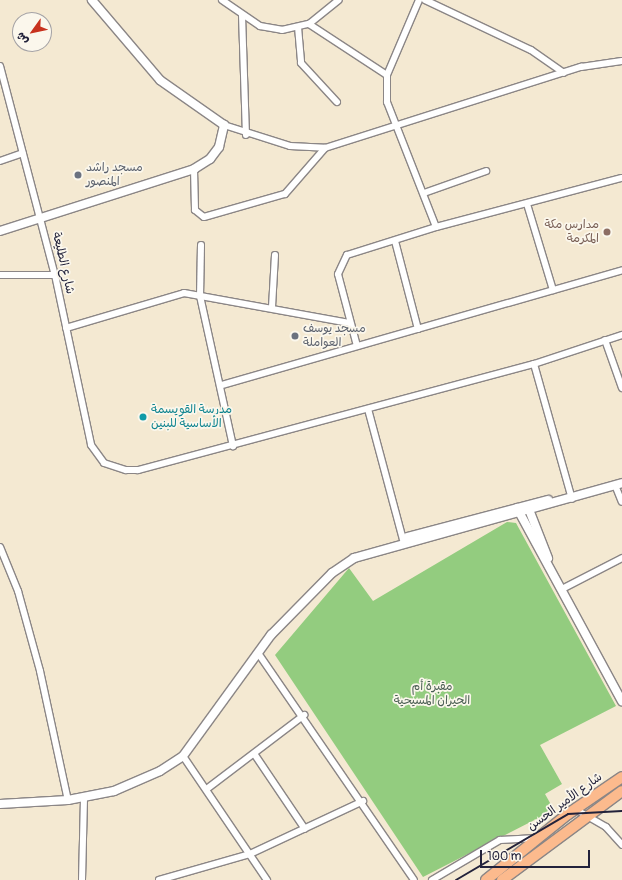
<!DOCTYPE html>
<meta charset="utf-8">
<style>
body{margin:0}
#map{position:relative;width:622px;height:880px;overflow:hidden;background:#f4e9d2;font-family:Pangolin,"Playpen Sans Arabic",sans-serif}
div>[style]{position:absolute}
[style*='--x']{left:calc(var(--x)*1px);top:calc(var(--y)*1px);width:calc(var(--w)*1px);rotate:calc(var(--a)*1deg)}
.green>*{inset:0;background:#93cc7f}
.roads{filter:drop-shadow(1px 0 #8b8686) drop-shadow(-1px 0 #8b8686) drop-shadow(0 1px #8b8686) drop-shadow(0 -1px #8b8686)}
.minor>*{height:6px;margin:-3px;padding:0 3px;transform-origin:3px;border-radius:3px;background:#fff}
.tertiary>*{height:8px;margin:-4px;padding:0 4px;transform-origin:4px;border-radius:4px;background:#fff}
.trunk>*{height:10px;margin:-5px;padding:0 5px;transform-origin:5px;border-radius:5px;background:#fcba8d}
.rail>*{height:2px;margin:-1px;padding:0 1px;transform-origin:1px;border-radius:1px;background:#22223b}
.dots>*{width:11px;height:11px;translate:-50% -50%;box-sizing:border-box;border:2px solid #fbf7ec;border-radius:50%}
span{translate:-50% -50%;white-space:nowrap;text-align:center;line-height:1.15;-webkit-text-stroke:3.5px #fbf7ec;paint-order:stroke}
.worship-label{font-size:12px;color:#5b616d}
.left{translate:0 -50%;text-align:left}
.education-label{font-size:12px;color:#785e54}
.right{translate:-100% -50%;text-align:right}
.street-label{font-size:12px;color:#22223b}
.culture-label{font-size:12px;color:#0d838f}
.park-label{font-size:12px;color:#4a5e53}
.north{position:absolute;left:12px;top:12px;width:40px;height:40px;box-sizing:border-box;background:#fbf7ec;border:1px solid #a4a2a5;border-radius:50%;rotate:237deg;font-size:11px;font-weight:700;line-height:16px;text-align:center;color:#22223b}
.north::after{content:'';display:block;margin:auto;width:14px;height:18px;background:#c8321e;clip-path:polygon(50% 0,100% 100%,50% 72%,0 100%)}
.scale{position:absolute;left:480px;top:850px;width:110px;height:18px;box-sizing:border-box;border:2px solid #22223b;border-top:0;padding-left:5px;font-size:12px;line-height:14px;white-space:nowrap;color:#22223b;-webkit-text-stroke:3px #fbf7ec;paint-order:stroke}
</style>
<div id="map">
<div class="green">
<i style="clip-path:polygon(507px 522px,516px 523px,616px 706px,540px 745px,562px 784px,545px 794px,554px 810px,423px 877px,275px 655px,349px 568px,373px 601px)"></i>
</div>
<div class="roads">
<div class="minor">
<i style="--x:222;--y:0;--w:46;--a:34.4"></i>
<i style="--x:260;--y:26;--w:22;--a:10"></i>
<i style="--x:282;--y:30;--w:28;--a:-13"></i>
<i style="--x:309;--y:24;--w:38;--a:-39"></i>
<i style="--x:419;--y:0;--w:82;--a:113.1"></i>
<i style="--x:387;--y:75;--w:27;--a:90"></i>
<i style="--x:387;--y:102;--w:134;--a:68.6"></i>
<i style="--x:425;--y:0;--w:117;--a:25.3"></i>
<i style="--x:531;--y:50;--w:40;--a:34.9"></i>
<i style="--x:242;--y:15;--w:120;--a:88.1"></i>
<i style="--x:309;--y:24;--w:93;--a:33.2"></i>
<i style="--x:298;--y:27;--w:36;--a:85"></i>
<i style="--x:301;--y:63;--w:53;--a:47.3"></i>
<i style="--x:0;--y:66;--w:216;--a:75.3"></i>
<i style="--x:55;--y:275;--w:174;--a:78"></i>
<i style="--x:91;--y:445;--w:22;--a:54"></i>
<i style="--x:104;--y:463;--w:23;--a:18"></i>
<i style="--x:126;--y:470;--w:12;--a:0"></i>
<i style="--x:138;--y:470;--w:410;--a:-15"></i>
<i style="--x:534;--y:364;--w:93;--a:-18.2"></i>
<i style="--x:224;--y:125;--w:69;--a:17.7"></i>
<i style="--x:290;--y:146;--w:35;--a:3"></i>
<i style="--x:325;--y:148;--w:269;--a:-17.6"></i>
<i style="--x:581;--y:67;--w:41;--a:-8.3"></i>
<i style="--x:0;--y:161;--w:24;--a:-19"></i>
<i style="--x:194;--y:169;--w:41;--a:88.6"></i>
<i style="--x:195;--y:210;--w:11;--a:38"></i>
<i style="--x:204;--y:217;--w:84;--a:-15.9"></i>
<i style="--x:285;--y:194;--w:61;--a:-49"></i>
<i style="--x:424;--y:193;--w:66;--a:-19.5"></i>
<i style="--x:527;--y:204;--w:90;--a:73.2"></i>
<i style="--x:395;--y:241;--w:91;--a:75.4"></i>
<i style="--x:201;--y:245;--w:51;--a:91.1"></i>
<i style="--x:200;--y:296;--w:154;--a:77.6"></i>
<i style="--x:0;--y:275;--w:55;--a:0"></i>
<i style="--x:272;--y:307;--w:52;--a:-86.7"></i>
<i style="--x:66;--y:328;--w:123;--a:-16.5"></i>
<i style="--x:184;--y:293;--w:168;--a:10.3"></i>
<i style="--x:605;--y:340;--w:51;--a:70.5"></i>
<i style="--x:357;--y:346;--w:74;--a:-104.8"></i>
<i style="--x:338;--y:274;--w:21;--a:-65"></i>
<i style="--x:347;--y:255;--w:93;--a:-17.5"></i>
<i style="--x:436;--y:227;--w:192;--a:-14.8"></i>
<i style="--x:534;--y:364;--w:140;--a:74.3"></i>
<i style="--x:222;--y:385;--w:416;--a:-16"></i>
<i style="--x:368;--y:409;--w:139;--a:75"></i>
<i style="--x:615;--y:485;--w:18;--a:68"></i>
<i style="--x:0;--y:547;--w:48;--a:67.8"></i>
<i style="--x:18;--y:591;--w:83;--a:74.6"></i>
<i style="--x:40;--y:671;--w:132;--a:77.8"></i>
<i style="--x:562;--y:589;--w:68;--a:-27.3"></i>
<i style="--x:258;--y:653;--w:275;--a:55.5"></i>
<i style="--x:255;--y:755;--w:89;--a:56"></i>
<i style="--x:183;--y:756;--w:150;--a:55.9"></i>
<i style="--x:208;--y:788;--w:121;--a:-37.2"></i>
<i style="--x:575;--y:809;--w:36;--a:30"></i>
<i style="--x:606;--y:827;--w:24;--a:48"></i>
<i style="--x:82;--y:880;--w:82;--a:-88.6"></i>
<i style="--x:159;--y:880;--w:95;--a:-15.9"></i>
<i style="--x:250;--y:854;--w:125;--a:-25.1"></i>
<i style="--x:432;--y:880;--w:79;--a:-30.5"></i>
<i style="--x:500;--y:840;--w:37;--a:-3"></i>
</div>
<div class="tertiary">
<i style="--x:0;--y:231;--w:204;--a:-17.7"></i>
<i style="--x:194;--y:169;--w:19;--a:-32"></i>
<i style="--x:210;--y:159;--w:15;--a:-53"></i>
<i style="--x:219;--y:147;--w:23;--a:-77"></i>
<i style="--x:224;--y:125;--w:78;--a:-144.9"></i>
<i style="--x:160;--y:80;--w:105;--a:-130.4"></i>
<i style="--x:528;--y:507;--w:55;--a:68.6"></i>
<i style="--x:517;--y:508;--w:220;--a:61.5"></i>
<i style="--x:407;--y:537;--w:146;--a:-14.7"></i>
<i style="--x:0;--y:804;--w:68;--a:-3.4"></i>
<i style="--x:68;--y:800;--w:47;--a:-11.1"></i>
<i style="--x:114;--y:791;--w:50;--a:-23.5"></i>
<i style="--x:160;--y:771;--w:27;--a:-33"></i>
<i style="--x:183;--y:756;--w:150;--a:-54"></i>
<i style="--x:271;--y:635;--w:87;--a:-45.5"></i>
<i style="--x:332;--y:573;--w:27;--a:-34"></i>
<i style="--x:354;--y:558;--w:278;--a:-15.6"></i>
</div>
<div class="trunk">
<i style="--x:486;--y:880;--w:105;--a:-38.8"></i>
<i style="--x:568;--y:814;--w:65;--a:-34.4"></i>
<i style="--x:502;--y:880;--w:149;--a:-36.6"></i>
</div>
</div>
<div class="rail">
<i style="--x:456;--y:880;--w:130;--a:-30.5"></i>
<i style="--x:568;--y:814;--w:54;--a:-3.2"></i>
</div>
<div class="dots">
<i style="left:78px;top:175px;background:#6b7280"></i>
<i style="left:607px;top:232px;background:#8d6e63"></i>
<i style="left:295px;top:336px;background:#6b7280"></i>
<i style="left:143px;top:417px;background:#0f9aa8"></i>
</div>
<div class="worship-label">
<span class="left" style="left:86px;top:175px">مسجد راشد<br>المنصور</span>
<span class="left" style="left:303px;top:336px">مسجد يوسف<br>العواملة</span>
</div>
<div class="education-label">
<span class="right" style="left:599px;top:232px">مدارس مكة<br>المكرمة</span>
</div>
<div class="street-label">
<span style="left:63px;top:263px;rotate:77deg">شارع الطليعة</span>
<span style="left:565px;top:802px;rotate:-36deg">شارع الأمير الحسن</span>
</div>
<div class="culture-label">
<span class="left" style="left:151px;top:417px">مدرسة القويسمة<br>الأساسية للبنين</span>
</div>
<div class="park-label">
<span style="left:432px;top:694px">مقبرة أم<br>الحيران المسيحية</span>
</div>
<div class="north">ش</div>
<div class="scale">100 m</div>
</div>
